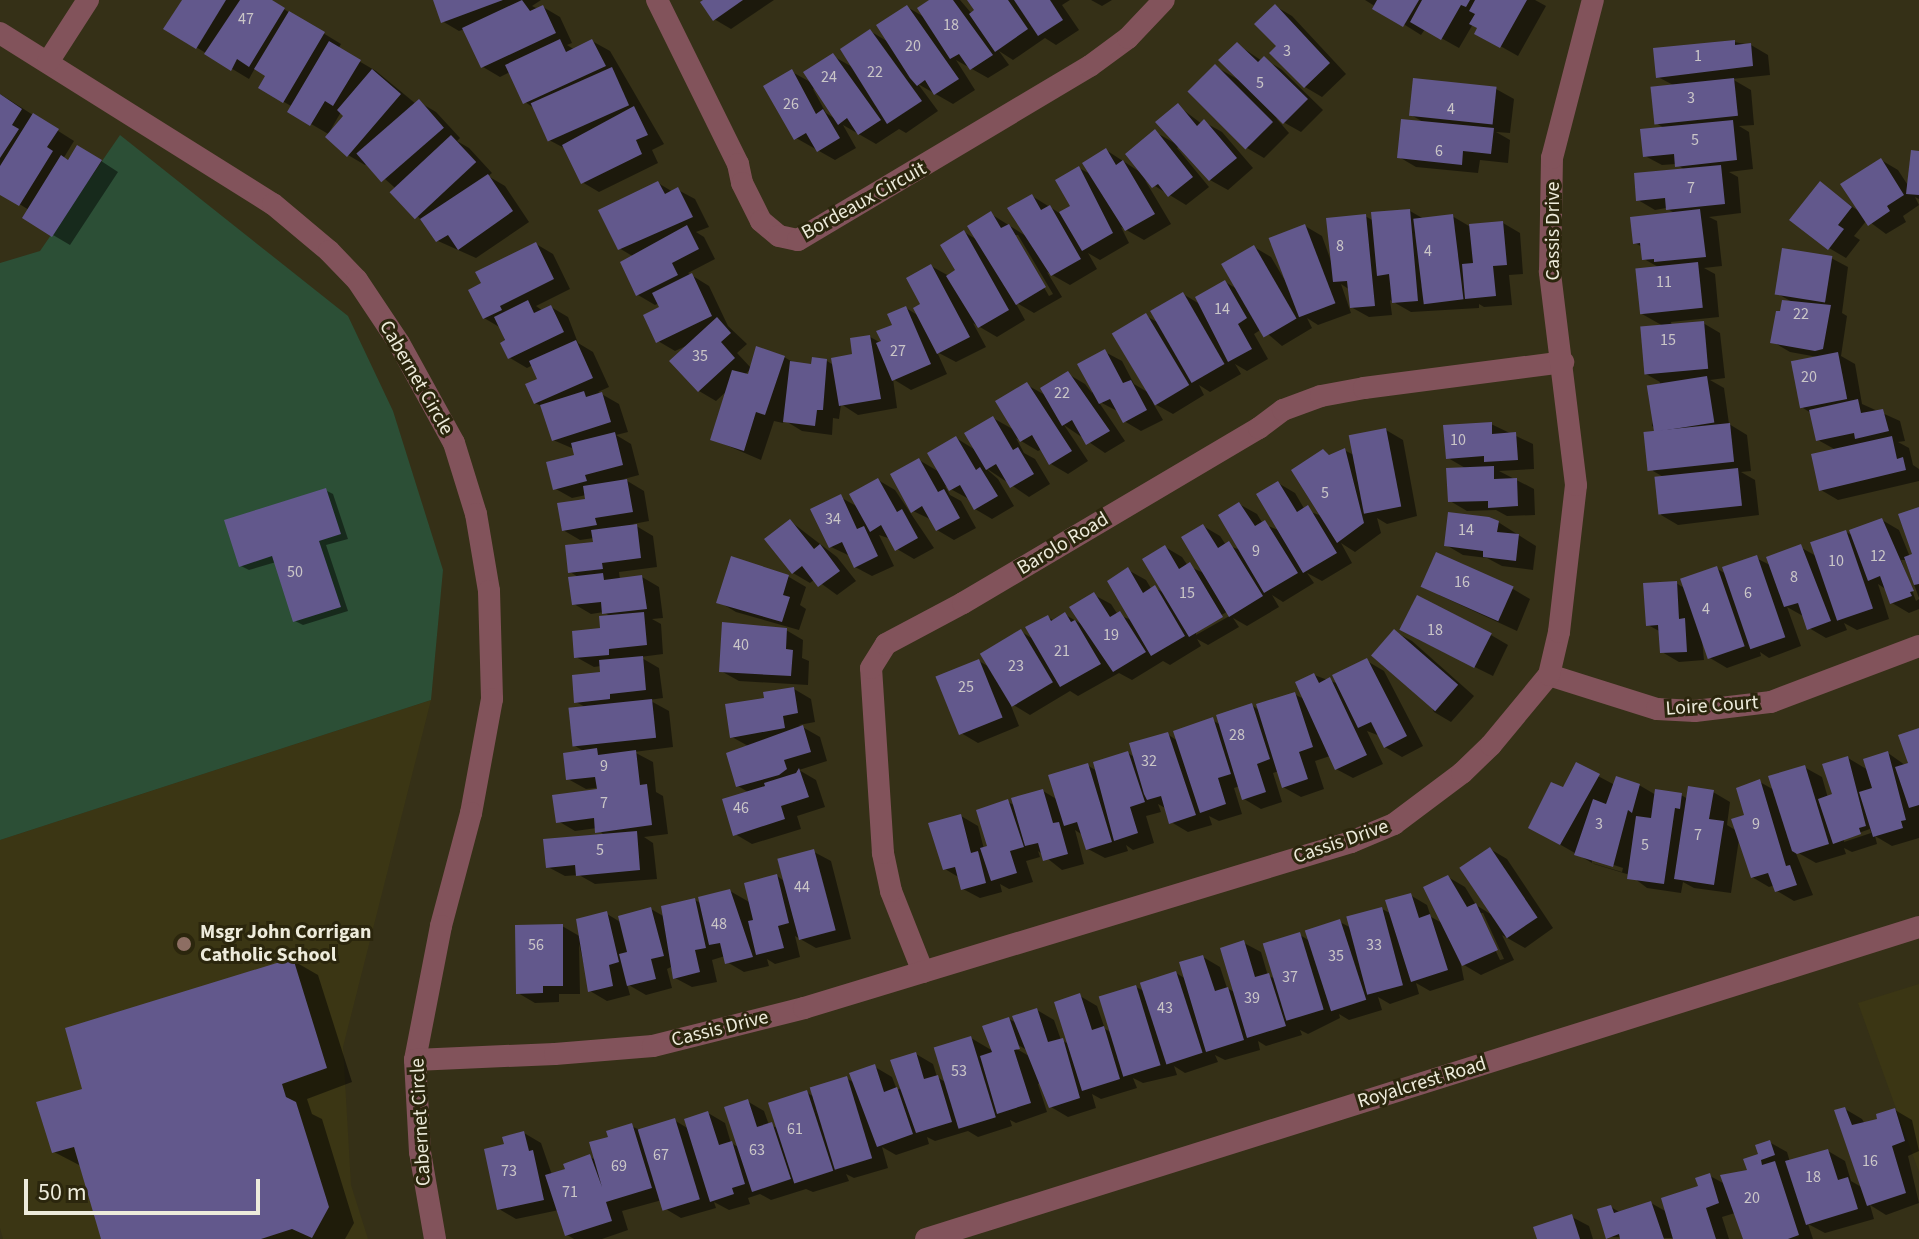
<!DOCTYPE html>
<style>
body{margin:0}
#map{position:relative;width:1919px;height:1239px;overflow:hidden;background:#353017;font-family:"Source Sans 3",sans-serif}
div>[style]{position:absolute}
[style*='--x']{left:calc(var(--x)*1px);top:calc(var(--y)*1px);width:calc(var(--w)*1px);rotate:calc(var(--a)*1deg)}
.built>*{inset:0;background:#3b3614}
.green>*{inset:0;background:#2c4f36}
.shadow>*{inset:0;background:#0007}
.building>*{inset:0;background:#62588c;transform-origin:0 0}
.minor>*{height:22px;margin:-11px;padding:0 11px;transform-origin:11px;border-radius:11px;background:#82535b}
.tertiary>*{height:22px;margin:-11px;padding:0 11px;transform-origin:11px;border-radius:11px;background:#82535b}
.dots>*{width:22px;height:22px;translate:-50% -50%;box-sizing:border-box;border:4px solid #2b260d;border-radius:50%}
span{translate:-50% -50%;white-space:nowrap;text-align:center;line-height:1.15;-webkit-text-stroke:6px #2b260d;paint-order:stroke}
.number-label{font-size:16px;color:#cac6c7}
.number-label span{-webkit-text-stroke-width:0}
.street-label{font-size:20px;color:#edebdb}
.poi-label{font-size:20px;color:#edebdb;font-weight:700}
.left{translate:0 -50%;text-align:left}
.scale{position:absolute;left:24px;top:1179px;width:236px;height:36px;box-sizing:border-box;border:4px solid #edebdb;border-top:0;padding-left:10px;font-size:24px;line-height:28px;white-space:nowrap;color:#edebdb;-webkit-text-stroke:6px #2b260d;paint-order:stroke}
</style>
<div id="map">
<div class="built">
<i style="clip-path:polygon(431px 700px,343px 1047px,351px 1185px,368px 1239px,3px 1239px,0 1228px,0 840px)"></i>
<i style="clip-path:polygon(1919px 984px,1919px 1172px,1858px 1003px)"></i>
</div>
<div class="green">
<i style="clip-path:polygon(120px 135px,348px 316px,393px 411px,443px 570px,431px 700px,0 840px,0 263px,40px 251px)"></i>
</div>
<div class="shadow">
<i style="clip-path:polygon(evenodd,184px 0,269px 0,341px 44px,338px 49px,376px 71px,416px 104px,419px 102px,436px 112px,460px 138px,457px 141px,469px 148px,492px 173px,488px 176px,505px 186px,529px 222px,476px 258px,438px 241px,394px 187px,367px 163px,365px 165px,348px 155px,330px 135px,289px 111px,291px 106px,260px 88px,268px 76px,255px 68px,249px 79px,166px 29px,184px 0,341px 112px,346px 115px,332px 132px,330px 131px,341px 112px)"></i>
<i style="clip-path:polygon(435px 0,541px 0,532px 6px,538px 9px,543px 7px,560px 17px,572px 43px,567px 45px,575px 50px,592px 41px,610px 51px,664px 144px,652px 150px,658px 163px,599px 192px,582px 182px,566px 149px,549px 140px,534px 108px,525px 102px,510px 72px,500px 77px,483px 67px,465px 29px,459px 31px,442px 21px)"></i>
<i style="clip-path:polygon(707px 0,774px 0,731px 29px,714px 19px)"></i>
<i style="clip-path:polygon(evenodd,933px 0,960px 0,972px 14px,977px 10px,970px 0,1070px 0,1062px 5px,1079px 30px,1056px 45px,1045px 38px,1013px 60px,999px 51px,1009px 65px,988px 78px,956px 60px,975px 90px,953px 104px,918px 84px,938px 111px,906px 133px,899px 129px,876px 144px,843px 125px,856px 148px,835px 160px,796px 138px,792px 72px,814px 84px,833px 56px,854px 68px,870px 31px,890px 43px,907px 7px,926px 18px,933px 0,815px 87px,837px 120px,826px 113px,813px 89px,815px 87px)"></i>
<i style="clip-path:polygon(1091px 0,1112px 0,1102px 6px)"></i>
<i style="clip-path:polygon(1365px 0,1535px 0,1546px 6px,1518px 56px,1477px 33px,1480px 28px,1473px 24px,1459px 48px,1425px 29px,1421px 35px)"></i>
<i style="clip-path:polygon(1275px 6px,1292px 16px,1346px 74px,1322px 97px,1305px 87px,1272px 53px,1279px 46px)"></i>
<i style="clip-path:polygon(1734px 42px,1751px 45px,1768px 55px,1770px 75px,1732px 79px,1751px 90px,1754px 125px,1739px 126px,1749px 132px,1753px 169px,1729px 172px,1738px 177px,1741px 213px,1709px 217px,1717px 221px,1722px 266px,1704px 268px,1715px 274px,1719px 317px,1671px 322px,1672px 326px,1703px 323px,1720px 333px,1725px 378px,1710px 380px,1724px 388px,1729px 424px,1747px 435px,1751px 471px,1741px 472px,1755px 480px,1759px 515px,1678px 525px,1661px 515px,1667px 479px,1653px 471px,1665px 434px,1652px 426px,1660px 382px,1646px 374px,1665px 327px,1642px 314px,1660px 268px,1644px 259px,1642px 247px,1635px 243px,1676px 214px,1666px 208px,1655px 210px,1638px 200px,1685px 170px,1676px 164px,1662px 165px,1645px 156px,1666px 129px,1656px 123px,1675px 86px,1658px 77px)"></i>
<i style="clip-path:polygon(1237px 44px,1262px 61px,1264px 59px,1281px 69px,1323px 110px,1301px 132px,1276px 118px,1289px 133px,1264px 158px,1247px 148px,1216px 67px,1239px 80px)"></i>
<i style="clip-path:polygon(1496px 89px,1514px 99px,1510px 133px,1496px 132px,1510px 140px,1508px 163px,1480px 160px,1478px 173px,1416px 167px,1399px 157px,1425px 123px,1411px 115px)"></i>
<i style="clip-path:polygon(0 94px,74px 141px,63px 159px,69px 162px,95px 157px,118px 172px,70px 245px,53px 235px,29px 210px,0 192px)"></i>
<i style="clip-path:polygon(evenodd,1178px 106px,1202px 124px,1204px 122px,1222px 132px,1253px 168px,1228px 190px,1210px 180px,1180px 146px,1177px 148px,1209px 187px,1186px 205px,1145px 180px,1171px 224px,1144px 240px,1121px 227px,1129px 243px,1100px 260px,1088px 253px,1097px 269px,1070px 285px,1047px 272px,1062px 297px,1034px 313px,1015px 302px,1025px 320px,997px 337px,973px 323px,986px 347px,956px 362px,937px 352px,947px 374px,911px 390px,893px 379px,897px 408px,858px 415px,841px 404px,839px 419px,833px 418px,832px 435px,802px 431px,784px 420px,783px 423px,774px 421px,761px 460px,712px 439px,728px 390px,716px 401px,699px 391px,688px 345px,675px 351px,658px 341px,662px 308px,659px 303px,655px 305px,638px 295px,634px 257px,619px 248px,658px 183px,673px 192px,678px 190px,695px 199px,709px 227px,696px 232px,704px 237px,715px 259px,688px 273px,709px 286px,728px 326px,747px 344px,737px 353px,751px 368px,744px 376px,749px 377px,784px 357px,796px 364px,813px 366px,827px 361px,835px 366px,854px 356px,870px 337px,885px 345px,906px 308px,919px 316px,931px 266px,949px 276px,958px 271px,964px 232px,979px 241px,991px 214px,1029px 238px,1032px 196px,1061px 214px,1072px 207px,1079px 168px,1092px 175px,1106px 150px,1143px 174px,1155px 132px,1178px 145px,1178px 106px,1013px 235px,1018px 235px,1053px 294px,1049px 296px,1013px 235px)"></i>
<i style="clip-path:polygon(1919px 153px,1919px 199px,1915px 197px,1919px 205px,1903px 216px,1906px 222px,1886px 234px,1867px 220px,1854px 236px,1860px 240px,1846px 258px,1829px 248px,1820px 184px,1860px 212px,1881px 160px,1898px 170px,1909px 187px)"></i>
<i style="clip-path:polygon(1410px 211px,1424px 219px,1452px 216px,1469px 226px,1503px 223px,1520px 233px,1523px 274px,1509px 275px,1512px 305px,1484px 307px,1479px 304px,1479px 308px,1411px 312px,1390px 300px,1392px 315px,1369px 317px,1351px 307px,1350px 290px,1341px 284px,1351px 313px,1318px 325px,1307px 318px,1312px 328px,1282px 346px,1262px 329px,1254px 334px,1268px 359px,1247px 371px,1235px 364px,1241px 374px,1210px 392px,1199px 385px,1204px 395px,1173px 414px,1153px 403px,1163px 420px,1141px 431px,1124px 421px,1119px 412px,1098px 401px,1125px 441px,1105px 453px,1064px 425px,1088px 461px,1068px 474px,1051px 464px,1042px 449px,1038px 451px,1016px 438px,1024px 453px,1035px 459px,1050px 484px,1029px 497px,983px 466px,998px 479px,1014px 506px,992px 519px,975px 509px,969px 499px,945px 486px,950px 495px,961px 501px,976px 528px,954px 540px,937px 530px,932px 520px,913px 511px,919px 460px,941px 473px,956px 438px,977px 451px,993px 418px,1016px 431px,1027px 385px,1047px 396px,1068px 374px,1085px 384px,1092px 393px,1105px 352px,1122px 361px,1134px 384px,1149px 393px,1146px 316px,1159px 323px,1183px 294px,1203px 306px,1225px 282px,1239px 290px,1254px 247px,1271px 257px,1287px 284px,1305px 226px,1322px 236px,1331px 261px,1365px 216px,1374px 221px)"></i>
<i style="clip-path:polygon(536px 244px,553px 254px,570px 289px,536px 306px,543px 311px,551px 307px,568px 317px,578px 343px,593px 352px,609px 387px,598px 392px,619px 404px,628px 432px,616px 435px,631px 444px,639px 475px,624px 479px,644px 491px,649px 521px,633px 524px,653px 536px,657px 567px,619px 572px,620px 580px,642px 577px,659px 587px,663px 618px,652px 619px,661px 624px,663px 654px,640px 657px,659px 668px,663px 698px,649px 700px,669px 711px,673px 747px,634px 752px,653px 762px,656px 792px,663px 796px,668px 834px,644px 837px,653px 843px,657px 879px,595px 884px,579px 875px,565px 876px,548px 867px,605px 836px,597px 828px,575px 831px,558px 821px,605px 790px,604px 787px,586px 789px,568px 779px,585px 752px,575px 746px,587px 708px,576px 702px,602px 674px,601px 666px,594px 667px,576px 657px,611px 617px,604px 612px,591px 614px,574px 604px,580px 578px,570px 572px,595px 543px,594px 538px,580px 540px,563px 530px,587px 500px,586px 495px,572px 498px,554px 488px,576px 456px,574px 449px,553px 440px,543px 407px,535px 403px,540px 380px,533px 365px,527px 368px,510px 358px,501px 328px,484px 318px)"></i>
<i style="clip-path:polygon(1831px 258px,1848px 267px,1842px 313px,1847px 316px,1841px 356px,1855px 364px,1862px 404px,1900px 421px,1905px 441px,1898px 442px,1909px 448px,1913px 465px,1919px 469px,1919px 481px,1838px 500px,1821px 490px,1836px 450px,1818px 440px,1811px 413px,1803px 408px,1823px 358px,1790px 352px,1773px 342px,1794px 303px,1778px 294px)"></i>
<i style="clip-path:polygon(1491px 424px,1533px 444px,1534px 469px,1499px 471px,1534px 489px,1535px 515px,1507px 516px,1496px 510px,1467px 511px,1450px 501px,1467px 469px,1448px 458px)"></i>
<i style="clip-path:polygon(evenodd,1386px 430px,1403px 440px,1417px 516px,1387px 524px,1377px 518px,1381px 533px,1355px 552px,1341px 543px,1352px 563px,1322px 581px,1307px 573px,1314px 583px,1283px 602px,1272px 595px,1279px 607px,1247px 626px,1233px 618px,1239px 627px,1208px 645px,1197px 639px,1201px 646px,1170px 665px,1163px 661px,1132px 680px,1119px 673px,1078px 696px,1070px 691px,1030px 715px,1010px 703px,1019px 726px,978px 743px,961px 733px,979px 661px,991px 668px,1020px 631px,1035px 640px,1048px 617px,1054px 621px,1066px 615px,1081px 624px,1094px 595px,1111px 604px,1118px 615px,1132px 620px,1128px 570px,1146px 580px,1152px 590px,1155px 588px,1166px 594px,1165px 547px,1182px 557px,1188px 566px,1204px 573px,1203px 526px,1220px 536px,1226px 545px,1241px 550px,1239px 504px,1257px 514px,1263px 524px,1281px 531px,1278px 483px,1295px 493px,1305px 510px,1322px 516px,1323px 452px,1331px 456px,1344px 450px,1356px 456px,1386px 430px,1230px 610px,1233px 614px,1196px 635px,1196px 630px,1230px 610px)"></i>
<i style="clip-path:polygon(878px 480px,895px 490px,934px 548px,914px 559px,897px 549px,891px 539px,879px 535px,894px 566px,872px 576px,855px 567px,850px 556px,831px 547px,840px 497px,858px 507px)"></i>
<i style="clip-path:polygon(325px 490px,333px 494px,348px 539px,326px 545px,348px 611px,303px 625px,295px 621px,276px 562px,249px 570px,241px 566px)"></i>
<i style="clip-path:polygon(1919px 509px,1919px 598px,1905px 560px,1901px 560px,1916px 601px,1919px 599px,1919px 609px,1909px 613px,1892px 603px,1887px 590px,1878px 584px,1889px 619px,1857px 630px,1844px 623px,1847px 630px,1826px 638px,1809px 628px,1803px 616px,1787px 607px,1801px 646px,1769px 658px,1760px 652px,1761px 656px,1727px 668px,1710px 658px,1702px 639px,1704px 660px,1679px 662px,1662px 652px,1661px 632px,1648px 625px,1676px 583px,1686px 589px,1716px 568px,1726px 574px,1756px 558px,1772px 566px,1800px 547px,1818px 557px,1846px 532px,1854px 536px,1882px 520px,1899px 530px,1910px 557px,1914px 556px)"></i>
<i style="clip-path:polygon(790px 521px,837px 557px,856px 581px,837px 595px,815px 579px,810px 583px,793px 573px)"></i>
<i style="clip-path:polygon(1498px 522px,1536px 546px,1533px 570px,1502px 566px,1487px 558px,1463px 555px,1446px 545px)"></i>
<i style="clip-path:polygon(732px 559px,789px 577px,806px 587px,800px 605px,806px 609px,799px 630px,736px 612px,719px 602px)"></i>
<i style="clip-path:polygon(1513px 589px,1530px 599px,1517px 631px,1439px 595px)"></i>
<i style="clip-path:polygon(786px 630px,803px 640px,802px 658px,809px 661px,808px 685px,739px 681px,721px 671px)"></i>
<i style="clip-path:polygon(1395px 632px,1412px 641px,1474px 696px,1451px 722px,1434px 712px)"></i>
<i style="clip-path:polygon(1491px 635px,1508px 645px,1493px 676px,1418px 639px)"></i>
<i style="clip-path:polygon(1367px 661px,1384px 671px,1423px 746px,1402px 757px,1385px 747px,1380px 736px,1367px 731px,1383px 764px,1353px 778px,1336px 769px,1330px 756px,1315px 761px,1324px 789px,1301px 797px,1283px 787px,1279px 771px,1273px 773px,1282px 802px,1261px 809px,1244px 799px,1240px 786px,1234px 788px,1242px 814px,1219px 821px,1209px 816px,1212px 825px,1188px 832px,1171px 822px,1167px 809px,1158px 804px,1161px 812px,1146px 816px,1154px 843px,1133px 850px,1126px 845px,1128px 851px,1105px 858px,1088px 849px,1084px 836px,1075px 830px,1084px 864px,1062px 870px,1038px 851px,1040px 857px,1026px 861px,1033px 882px,1009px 889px,1000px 884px,1002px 892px,980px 898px,963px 889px,960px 878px,945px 869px,961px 816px,978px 826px,984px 849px,990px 848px,1008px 802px,1016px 806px,1043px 791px,1058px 800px,1087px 765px,1097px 771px,1128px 753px,1136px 758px,1167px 734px,1178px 741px,1212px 720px,1221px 725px,1251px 705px,1261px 711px,1294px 694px,1306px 700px,1314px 675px,1339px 684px)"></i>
<i style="clip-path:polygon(794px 689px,811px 699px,815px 722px,799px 725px,820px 737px,827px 761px,799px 770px,816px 780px,825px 807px,797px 816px,801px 829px,752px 844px,735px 834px,748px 792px,738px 786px,750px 747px,732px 737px,766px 700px)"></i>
<i style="clip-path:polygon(evenodd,1919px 730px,1919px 838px,1892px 846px,1875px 836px,1877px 844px,1852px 852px,1844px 848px,1846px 854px,1816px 863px,1795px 851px,1813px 895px,1794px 901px,1777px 891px,1775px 885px,1769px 887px,1752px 877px,1739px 839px,1731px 893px,1694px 888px,1683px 882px,1681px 893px,1647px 888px,1630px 875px,1594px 864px,1547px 837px,1577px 765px,1613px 784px,1639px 785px,1656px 795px,1681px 795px,1688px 799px,1713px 792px,1730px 802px,1727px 825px,1737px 831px,1747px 816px,1760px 782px,1774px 790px,1804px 767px,1822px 777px,1828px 798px,1834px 795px,1848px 758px,1868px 770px,1888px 753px,1905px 765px,1910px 764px,1919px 730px,1870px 829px,1871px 833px,1844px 842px,1844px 838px,1870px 829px,1919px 730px,1592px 858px,1623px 868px,1622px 872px,1592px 863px,1592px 858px)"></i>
<i style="clip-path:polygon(evenodd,1490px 849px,1507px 859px,1553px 928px,1525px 948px,1502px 935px,1514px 960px,1481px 975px,1464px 965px,1459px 955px,1464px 980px,1430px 991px,1416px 983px,1419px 994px,1390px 1004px,1378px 997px,1382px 1010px,1349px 1020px,1339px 1014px,1340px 1018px,1308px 1034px,1300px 1030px,1302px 1035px,1266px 1046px,1258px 1041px,1260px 1050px,1225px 1060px,1215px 1055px,1218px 1062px,1185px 1073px,1174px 1066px,1177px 1075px,1143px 1083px,1133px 1078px,1137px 1088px,1101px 1099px,1092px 1094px,1096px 1108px,1068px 1117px,1051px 1107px,1041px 1082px,1038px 1084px,1047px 1112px,1016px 1123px,1010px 1120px,1012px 1126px,978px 1137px,968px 1131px,935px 1141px,927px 1137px,929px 1144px,896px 1155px,882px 1147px,888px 1168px,854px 1178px,846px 1174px,849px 1181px,813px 1192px,806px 1189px,771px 1200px,760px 1194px,748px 1198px,750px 1204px,729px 1210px,714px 1202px,716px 1208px,681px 1218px,664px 1208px,662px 1200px,622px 1211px,628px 1230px,602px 1239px,574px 1239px,567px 1235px,559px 1210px,516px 1219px,499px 1209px,507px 1146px,524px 1133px,541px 1143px,552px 1175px,590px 1157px,596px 1160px,611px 1138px,631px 1126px,640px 1130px,674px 1120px,689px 1129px,708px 1113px,725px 1123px,731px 1143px,740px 1148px,747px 1101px,764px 1111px,769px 1125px,778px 1128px,806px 1092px,816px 1098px,846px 1078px,855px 1083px,875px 1067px,892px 1077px,897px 1090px,901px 1088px,916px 1054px,933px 1064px,937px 1077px,947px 1083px,971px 1038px,993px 1051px,1009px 1019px,1017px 1023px,1037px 1010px,1054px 1020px,1061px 1040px,1069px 1044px,1080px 996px,1097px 1006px,1105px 1029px,1113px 1033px,1136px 987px,1146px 992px,1176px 973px,1186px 979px,1203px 957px,1220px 967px,1227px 988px,1236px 993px,1244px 943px,1261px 952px,1268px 976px,1277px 979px,1300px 935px,1310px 941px,1340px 922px,1353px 929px,1382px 909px,1392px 914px,1410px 895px,1427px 905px,1431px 917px,1444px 924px,1448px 877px,1465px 887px,1476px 905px,1492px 915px,1490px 849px,1478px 913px,1483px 913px,1504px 959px,1500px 960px,1478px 913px,1490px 849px,1012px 1042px,1029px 1051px,1029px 1056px,1010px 1045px,1012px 1042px)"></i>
<i style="clip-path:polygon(814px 852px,831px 861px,851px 939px,816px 948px,795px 936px,800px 957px,775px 964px,767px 959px,769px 966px,744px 972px,727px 962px,725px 956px,712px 960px,717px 982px,692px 987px,675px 978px,671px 967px,667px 969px,672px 988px,646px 995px,627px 984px,630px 995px,607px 1001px,590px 991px,579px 944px,580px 994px,559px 994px,559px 1002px,535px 1003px,518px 993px,562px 926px,581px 937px,607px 914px,622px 923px,651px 909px,665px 917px,695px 900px,702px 904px,730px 891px,751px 903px,777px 876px,784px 881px)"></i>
<i style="clip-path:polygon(292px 960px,318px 975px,352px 1082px,307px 1099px,312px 1114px,322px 1119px,354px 1223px,345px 1239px,103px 1239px,81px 1166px,54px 1152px,84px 1090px)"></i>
<i style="clip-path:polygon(1845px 1109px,1862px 1119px,1865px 1124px,1880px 1121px,1895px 1110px,1912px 1120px,1919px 1151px,1908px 1156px,1919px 1203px,1886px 1215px,1870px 1205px,1874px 1219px,1825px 1233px,1808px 1224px,1813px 1239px,1744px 1239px,1735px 1213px,1722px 1217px,1729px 1239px,1608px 1237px,1611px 1207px,1621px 1213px,1651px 1203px,1667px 1212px,1701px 1187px,1710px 1176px,1725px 1184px,1749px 1172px,1769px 1142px,1787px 1152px,1790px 1162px,1828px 1151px,1845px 1161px,1851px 1181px,1863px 1188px)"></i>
<i style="clip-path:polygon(1572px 1217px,1589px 1226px,1593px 1239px,1539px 1239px)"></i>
</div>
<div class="building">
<i style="clip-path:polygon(182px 0,226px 0,196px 49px,163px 29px)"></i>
<i style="clip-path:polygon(240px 0,272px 0,285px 8px,249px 67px,237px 59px,231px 71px,204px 54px)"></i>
<i style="clip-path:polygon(433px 0,503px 0,441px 23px)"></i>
<i style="clip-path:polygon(522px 0,530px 11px,543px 5px,556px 33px,481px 68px,462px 28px)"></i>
<i style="clip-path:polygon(703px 0,743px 0,713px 21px,700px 2px)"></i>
<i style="clip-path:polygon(929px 0,953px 0,993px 55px,970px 70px,959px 54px,950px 59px,917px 8px)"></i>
<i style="clip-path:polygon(967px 0,1008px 0,1028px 29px,995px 52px,969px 14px,974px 10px)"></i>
<i style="clip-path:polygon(1014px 0,1050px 0,1063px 20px,1038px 36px)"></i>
<i style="clip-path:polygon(1377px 0,1419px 0,1403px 27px,1372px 9px)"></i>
<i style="clip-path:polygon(1422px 0,1470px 0,1466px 7px,1461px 5px,1441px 40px,1410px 22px)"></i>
<i style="clip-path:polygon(1475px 0,1527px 0,1500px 48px,1474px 34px,1477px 28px,1469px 24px,1475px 14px,1469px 11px)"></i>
<i style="clip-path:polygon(1275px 4px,1330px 63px,1304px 88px,1269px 53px,1276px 46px,1254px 24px)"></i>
<i style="clip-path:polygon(907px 5px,959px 79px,934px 95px,925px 80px,917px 86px,910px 78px,876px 25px)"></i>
<i style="clip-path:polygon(289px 11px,325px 32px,283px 103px,258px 88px,265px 76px,254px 69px)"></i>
<i style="clip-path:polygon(870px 29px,922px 101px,887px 124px,840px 49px)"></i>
<i style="clip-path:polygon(560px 39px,566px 52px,592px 39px,606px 66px,523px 104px,505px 65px)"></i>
<i style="clip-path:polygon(1735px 40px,1735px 45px,1751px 43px,1753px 66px,1656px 78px,1653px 48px)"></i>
<i style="clip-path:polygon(329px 41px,361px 60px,333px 106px,325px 101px,310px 126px,287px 112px)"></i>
<i style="clip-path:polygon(1237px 42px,1258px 62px,1264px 56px,1308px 99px,1283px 124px,1218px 60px)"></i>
<i style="clip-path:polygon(833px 53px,881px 120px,858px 135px,847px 118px,838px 125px,803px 72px)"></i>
<i style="left:1215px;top:64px;width:82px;height:39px;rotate:45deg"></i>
<i style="left:612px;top:67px;width:42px;height:89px;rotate:66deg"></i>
<i style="clip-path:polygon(372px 69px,401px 94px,347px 157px,325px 137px,343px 116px,337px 110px)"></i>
<i style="clip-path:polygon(792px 69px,816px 114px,823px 109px,840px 138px,817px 152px,806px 133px,794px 140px,763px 86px)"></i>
<i style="left:1413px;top:78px;width:84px;height:38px;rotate:6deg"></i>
<i style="left:1734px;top:78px;width:38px;height:84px;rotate:84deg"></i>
<i style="clip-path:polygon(0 94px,22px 109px,12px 125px,19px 129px,0 158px)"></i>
<i style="left:419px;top:99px;width:38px;height:83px;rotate:49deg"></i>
<i style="clip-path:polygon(1178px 103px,1197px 126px,1204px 119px,1237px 158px,1209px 181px,1155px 122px)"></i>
<i style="clip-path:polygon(634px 106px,648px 135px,636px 140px,642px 154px,581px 184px,562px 145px)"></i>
<i style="clip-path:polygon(33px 113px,59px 129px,47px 147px,53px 151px,19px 206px,0 195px,0 166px)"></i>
<i style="clip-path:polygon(1401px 119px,1494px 128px,1491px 154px,1463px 151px,1462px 165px,1397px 158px)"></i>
<i style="clip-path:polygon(1733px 120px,1737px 160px,1675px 167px,1674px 154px,1643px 157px,1640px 129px)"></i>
<i style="clip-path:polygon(1155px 129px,1193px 177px,1168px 197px,1158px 184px,1152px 188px,1125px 154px)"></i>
<i style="left:451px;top:135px;width:37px;height:84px;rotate:47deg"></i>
<i style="clip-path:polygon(77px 145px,102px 160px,52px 237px,22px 218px,61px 155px,68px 160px)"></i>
<i style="clip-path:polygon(1106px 148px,1116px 165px,1123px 160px,1155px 214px,1125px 231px,1082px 163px)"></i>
<i style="clip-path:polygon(1911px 150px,1919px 151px,1919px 195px,1906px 194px)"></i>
<i style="clip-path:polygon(1881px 158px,1904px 195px,1887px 206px,1890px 211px,1868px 226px,1840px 184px)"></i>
<i style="clip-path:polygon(1721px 165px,1725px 204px,1666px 210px,1665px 198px,1636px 201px,1634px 173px)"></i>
<i style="clip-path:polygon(1079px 166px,1113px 233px,1082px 251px,1059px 212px,1070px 206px,1055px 180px)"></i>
<i style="clip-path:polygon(488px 174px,513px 211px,458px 250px,448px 235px,436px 242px,420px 219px)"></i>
<i style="clip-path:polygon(658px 181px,665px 194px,678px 187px,693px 217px,618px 250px,598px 210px)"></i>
<i style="clip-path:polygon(1820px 181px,1852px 207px,1838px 225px,1844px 229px,1828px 250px,1789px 220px)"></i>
<i style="clip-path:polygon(1032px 194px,1041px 210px,1050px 205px,1081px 259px,1051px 276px,1007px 208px)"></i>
<i style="clip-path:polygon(1410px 209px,1418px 301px,1392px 303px,1389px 274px,1377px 276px,1371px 212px)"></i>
<i style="clip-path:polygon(1700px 209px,1706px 257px,1654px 262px,1654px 259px,1642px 260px,1640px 243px,1633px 244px,1630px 217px)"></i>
<i style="clip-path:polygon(991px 211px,1001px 228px,1009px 224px,1046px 287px,1016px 305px,967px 226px)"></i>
<i style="clip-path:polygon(1366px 214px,1375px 306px,1350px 308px,1347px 281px,1333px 282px,1326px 218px)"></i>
<i style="left:1453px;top:214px;width:86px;height:40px;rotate:83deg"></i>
<i style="clip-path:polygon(1503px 221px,1507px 265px,1493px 266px,1496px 296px,1465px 299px,1462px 264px,1473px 263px,1469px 224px)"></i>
<i style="left:1305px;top:224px;width:85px;height:39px;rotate:69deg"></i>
<i style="clip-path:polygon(687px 225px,699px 249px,672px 263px,678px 275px,636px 296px,620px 262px)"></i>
<i style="clip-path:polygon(964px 230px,1009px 310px,978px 328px,946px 276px,955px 270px,940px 245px)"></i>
<i style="clip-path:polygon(536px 242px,554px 279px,500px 306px,502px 310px,483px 319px,468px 290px,481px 283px,475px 272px)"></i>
<i style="left:1254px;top:245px;width:85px;height:38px;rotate:60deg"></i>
<i style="left:1782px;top:248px;width:51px;height:47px;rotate:9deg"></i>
<i style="left:1698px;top:262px;width:46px;height:63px;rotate:84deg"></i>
<i style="clip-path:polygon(931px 264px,970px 337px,937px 354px,913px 308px,920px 304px,906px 278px)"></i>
<i style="clip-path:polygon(692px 273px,712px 316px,656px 343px,643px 315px,659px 307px,652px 293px)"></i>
<i style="clip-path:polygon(1225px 280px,1247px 318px,1238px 324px,1252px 349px,1228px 362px,1195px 297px)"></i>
<i style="left:1183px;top:292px;width:83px;height:38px;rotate:60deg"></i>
<i style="clip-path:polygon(528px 300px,534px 313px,551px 305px,564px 332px,508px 359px,500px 343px,505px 340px,494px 317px)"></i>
<i style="clip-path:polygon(1782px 300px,1831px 305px,1823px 349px,1815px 351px,1770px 343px,1776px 311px,1780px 311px)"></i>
<i style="clip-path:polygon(906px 306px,931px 364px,892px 381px,876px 343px,881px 341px,876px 331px,892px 325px,887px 314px)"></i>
<i style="left:1146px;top:313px;width:84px;height:40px;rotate:59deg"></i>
<i style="clip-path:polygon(717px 317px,731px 333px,721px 342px,735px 358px,698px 392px,669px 361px)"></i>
<i style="left:1704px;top:321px;width:48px;height:64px;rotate:85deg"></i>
<i style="clip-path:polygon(870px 335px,881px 399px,839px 406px,831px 358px,852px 354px,850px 338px)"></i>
<i style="clip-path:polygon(576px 340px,593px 378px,534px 404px,525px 384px,537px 379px,529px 361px)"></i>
<i style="clip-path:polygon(756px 346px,785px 356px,765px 415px,756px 412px,744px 451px,710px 440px,732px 370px,748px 374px)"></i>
<i style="clip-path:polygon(1105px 349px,1123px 383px,1131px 380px,1147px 410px,1123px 423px,1110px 399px,1099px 404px,1077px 364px)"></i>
<i style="left:1838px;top:352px;width:48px;height:48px;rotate:79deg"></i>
<i style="clip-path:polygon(812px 357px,827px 359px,823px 410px,817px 410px,815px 426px,783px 422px,790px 361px,811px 364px)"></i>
<i style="clip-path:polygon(1068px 371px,1110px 431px,1086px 445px,1072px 420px,1062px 426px,1040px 388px)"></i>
<i style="left:1707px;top:376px;width:47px;height:61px;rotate:81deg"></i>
<i style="clip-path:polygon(1027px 382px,1072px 451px,1049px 465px,1032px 435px,1020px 442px,995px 401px)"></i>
<i style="clip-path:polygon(584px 391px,586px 397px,602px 392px,611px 422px,552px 441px,540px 405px)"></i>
<i style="clip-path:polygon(1858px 399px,1861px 413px,1883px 409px,1889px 431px,1855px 439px,1854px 433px,1816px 441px,1809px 410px)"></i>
<i style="clip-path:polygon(993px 416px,1013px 450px,1018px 447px,1034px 474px,1010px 488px,996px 464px,986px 470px,964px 433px)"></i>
<i style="clip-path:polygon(1492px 422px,1492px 434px,1516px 432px,1518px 460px,1484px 462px,1484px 456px,1446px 459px,1443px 425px)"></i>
<i style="left:1730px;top:423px;width:39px;height:87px;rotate:84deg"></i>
<i style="left:1386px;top:428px;width:80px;height:38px;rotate:79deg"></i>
<i style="clip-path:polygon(615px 432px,623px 465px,585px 475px,587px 481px,553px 490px,546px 462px,574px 455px,571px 443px)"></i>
<i style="clip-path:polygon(956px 436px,976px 470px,980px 467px,998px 496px,974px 510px,960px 485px,949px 491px,927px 453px)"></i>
<i style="clip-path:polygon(1892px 436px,1897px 459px,1903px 457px,1906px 470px,1819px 491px,1811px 454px)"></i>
<i style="clip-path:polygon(1345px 448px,1364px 523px,1337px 543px,1291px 470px,1323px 449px,1329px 455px)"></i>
<i style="clip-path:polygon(919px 458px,938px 492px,944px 489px,960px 518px,936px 531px,922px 506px,911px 513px,890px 474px)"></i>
<i style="clip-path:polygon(1494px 466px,1494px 479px,1517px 478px,1518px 506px,1488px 508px,1488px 501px,1448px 502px,1446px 468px)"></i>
<i style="left:1738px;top:468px;width:38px;height:84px;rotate:84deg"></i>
<i style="clip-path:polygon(878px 478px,897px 512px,902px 509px,918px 538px,895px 551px,881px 525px,870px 532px,849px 494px)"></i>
<i style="clip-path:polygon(627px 479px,633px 512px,595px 518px,597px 525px,562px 531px,557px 503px,585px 499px,583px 486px)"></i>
<i style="clip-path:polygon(1278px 481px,1297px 512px,1308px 505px,1337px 553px,1303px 573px,1256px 494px)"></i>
<i style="clip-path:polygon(326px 488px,341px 534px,319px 541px,341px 607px,293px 622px,272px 556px,239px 567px,224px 520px)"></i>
<i style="clip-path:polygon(841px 494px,857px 529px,864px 526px,878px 556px,854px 568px,842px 542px,829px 548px,810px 509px)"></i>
<i style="clip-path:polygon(1239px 502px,1255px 526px,1265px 520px,1298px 573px,1264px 593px,1218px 515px)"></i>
<i style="clip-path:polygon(1919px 507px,1919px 584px,1914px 585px,1904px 557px,1912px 554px,1898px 514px)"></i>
<i style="clip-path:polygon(1448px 512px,1489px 517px,1499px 521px,1497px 532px,1519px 534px,1516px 561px,1483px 557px,1483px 551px,1444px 546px)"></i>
<i style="clip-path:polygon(1882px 518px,1914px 591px,1910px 592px,1912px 596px,1890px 604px,1880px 576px,1868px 581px,1849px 530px)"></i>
<i style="clip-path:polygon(790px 519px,814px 549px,820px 544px,840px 571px,818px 587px,802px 566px,792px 574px,764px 539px)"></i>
<i style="clip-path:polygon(637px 524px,641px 558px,602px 563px,603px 569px,568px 573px,565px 545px,593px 542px,591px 530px)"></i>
<i style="clip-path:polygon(1203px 524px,1218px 548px,1229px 541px,1263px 596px,1229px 617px,1181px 537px)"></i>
<i style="left:1846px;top:530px;width:83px;height:38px;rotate:71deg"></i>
<i style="clip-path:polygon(1801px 544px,1831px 621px,1807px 630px,1798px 603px,1784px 607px,1766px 557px)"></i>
<i style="clip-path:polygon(1165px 545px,1179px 569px,1190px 562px,1223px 617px,1189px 637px,1142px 559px)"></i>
<i style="left:1436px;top:552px;width:85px;height:38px;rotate:24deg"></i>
<i style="left:1757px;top:555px;width:87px;height:37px;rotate:71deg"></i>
<i style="clip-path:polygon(731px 556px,789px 575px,783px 595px,790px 597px,782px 622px,716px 603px)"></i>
<i style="left:1717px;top:566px;width:85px;height:39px;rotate:71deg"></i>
<i style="clip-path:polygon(1128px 567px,1143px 593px,1155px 585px,1185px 636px,1151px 656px,1107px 581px)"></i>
<i style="clip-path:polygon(603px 573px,604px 580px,642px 575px,647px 609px,602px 614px,601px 602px,572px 605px,568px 577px)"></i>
<i style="clip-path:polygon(1677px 581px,1679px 619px,1685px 618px,1687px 652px,1660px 653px,1658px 625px,1646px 626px,1643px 583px)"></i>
<i style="clip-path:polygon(1094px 592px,1110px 617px,1120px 611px,1146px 652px,1113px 672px,1069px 607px)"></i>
<i style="left:1417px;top:595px;width:84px;height:39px;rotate:27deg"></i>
<i style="clip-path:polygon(644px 612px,647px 645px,609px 649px,609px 655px,574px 658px,572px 631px,600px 628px,599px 616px)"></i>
<i style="clip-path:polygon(1065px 612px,1071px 622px,1075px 620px,1101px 664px,1060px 687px,1025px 627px,1048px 615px,1051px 621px)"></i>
<i style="clip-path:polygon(722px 622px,787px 628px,786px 649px,793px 650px,791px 676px,719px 672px)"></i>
<i style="left:1021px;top:629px;width:62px;height:48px;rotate:59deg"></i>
<i style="left:1394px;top:629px;width:85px;height:35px;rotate:41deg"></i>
<i style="clip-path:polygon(643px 656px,646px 690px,610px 694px,610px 699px,574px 703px,572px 675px,600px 672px,599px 660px)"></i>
<i style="clip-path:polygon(1367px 658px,1407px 736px,1384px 748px,1371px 722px,1358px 728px,1332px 675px)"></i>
<i style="left:979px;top:659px;width:63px;height:47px;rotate:68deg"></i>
<i style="clip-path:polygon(1314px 673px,1319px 683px,1330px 677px,1367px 755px,1335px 770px,1295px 682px)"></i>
<i style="clip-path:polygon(794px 687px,798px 713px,783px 716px,785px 728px,730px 738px,725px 704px,764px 698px,763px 692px)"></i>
<i style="clip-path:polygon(1295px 692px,1313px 747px,1299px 752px,1308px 779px,1282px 788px,1256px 704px)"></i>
<i style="left:652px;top:699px;width:39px;height:84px;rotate:84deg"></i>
<i style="clip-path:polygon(1252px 703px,1270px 759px,1257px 764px,1266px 792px,1242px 800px,1216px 715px)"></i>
<i style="clip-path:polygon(1213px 717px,1231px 774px,1218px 778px,1226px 804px,1200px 813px,1173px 731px)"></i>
<i style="clip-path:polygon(803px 725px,811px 752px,784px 760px,787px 769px,779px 775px,736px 787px,726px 753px)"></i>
<i style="clip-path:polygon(1919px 728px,1919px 805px,1909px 808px,1895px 767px,1908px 763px,1898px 735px)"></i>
<i style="clip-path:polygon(1168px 732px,1196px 815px,1169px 824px,1161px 796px,1147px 800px,1144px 794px,1129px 743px)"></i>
<i style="clip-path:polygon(597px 748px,598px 755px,636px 750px,640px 785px,647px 784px,652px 825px,595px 833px,594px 818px,556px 823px,552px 795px,597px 789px,595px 777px,566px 780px,563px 753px)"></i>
<i style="clip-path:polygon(1128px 751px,1145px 802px,1130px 807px,1138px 833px,1114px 841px,1093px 762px)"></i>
<i style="clip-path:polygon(1888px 751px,1906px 820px,1901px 821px,1903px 828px,1873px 837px,1859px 792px,1872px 788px,1863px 759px)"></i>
<i style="clip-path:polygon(1848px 756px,1866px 826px,1859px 828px,1861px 834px,1833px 844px,1818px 799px,1832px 794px,1822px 764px)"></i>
<i style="clip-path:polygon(1576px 762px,1600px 774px,1560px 845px,1528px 828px,1551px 782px,1563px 787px)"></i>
<i style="clip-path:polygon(1088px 763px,1112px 842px,1086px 850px,1077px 822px,1064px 826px,1048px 775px)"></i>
<i style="clip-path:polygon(1805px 765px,1829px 844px,1797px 854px,1792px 851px,1768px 776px)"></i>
<i style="clip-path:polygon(799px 768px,809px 797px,781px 806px,785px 819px,733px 836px,722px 799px,765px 786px,764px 783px,796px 773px)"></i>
<i style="clip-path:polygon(1616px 776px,1640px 784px,1632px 813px,1628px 810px,1613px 867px,1574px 855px,1593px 799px,1606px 804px)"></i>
<i style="clip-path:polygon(1760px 779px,1786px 866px,1790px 865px,1797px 885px,1775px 892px,1768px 873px,1751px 878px,1731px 819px,1744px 815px,1736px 788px)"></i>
<i style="clip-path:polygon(1688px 786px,1714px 790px,1709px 819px,1724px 821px,1714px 885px,1674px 879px)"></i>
<i style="clip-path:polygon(1043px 789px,1053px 823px,1059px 822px,1068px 854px,1043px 861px,1038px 843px,1025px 846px,1011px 798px)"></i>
<i style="clip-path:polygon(1655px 789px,1682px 793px,1680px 809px,1675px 808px,1664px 884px,1627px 879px,1636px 816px,1651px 818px)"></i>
<i style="clip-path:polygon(1008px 799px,1024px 847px,1010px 851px,1017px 873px,991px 881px,980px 848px,987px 846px,976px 810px)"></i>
<i style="clip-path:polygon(961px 814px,971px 853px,978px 851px,986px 883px,961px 890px,955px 867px,943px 870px,928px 823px)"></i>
<i style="clip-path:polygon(637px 831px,640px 870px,576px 876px,575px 865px,546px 868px,543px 839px)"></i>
<i style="left:1490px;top:847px;width:85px;height:37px;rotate:56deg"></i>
<i style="left:814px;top:849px;width:84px;height:38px;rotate:75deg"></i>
<i style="clip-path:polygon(777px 874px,789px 923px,778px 926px,784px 948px,756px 955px,748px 921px,753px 920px,744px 883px)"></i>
<i style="clip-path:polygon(1448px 875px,1467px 907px,1476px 903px,1498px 950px,1462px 966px,1423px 887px)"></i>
<i style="clip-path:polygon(730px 889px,753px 957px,725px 964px,720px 943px,709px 945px,698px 897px)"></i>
<i style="clip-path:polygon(1411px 893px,1419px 918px,1430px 914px,1448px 970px,1411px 982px,1385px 900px)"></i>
<i style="clip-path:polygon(695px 898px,706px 948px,695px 950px,700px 972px,673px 979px,661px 906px)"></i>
<i style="clip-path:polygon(651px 907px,664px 956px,651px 959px,656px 979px,627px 986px,619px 954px,627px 952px,618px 916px)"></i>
<i style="left:1382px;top:907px;width:81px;height:37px;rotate:75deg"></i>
<i style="clip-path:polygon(607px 911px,619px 962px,609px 965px,613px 986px,588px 992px,576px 919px)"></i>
<i style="left:1340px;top:919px;width:85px;height:37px;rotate:72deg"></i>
<i style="clip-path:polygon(563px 924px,563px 986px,543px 986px,543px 993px,516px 994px,515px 925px)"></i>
<i style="left:1300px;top:932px;width:81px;height:39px;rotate:73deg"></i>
<i style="clip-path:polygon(1244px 940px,1255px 977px,1269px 973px,1286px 1026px,1247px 1038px,1220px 948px)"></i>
<i style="clip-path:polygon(1203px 955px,1215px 991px,1228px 987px,1244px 1040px,1206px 1052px,1179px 962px)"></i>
<i style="clip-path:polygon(293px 958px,327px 1068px,282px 1084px,286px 1097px,296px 1102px,329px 1207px,312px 1238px,292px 1229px,261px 1239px,101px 1239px,74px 1147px,52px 1153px,36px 1102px,82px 1089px,65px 1028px)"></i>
<i style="left:1176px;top:971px;width:86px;height:38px;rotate:72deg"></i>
<i style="left:1136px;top:985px;width:84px;height:39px;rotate:73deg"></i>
<i style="clip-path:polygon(1080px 993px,1092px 1030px,1104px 1026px,1120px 1079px,1082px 1091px,1054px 1002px)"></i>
<i style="clip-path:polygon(1037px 1008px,1048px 1042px,1063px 1038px,1080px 1098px,1049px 1108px,1012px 1016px)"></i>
<i style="clip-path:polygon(1009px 1017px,1020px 1049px,1014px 1050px,1031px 1103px,997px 1114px,980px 1056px,992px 1052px,982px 1026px)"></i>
<i style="left:971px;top:1036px;width:85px;height:39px;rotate:73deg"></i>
<i style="clip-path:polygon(916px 1052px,924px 1079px,938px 1075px,952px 1122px,916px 1133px,890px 1060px)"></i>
<i style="clip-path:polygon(875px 1064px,884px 1092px,897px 1087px,913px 1134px,877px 1147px,849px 1073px)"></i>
<i style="left:847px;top:1076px;width:86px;height:39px;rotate:73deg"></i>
<i style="left:807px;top:1090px;width:85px;height:41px;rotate:72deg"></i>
<i style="clip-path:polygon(748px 1099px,757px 1127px,772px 1122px,791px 1179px,752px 1192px,724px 1107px)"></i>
<i style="clip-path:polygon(1845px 1107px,1852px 1125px,1877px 1119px,1876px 1114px,1895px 1108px,1905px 1141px,1892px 1146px,1906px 1193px,1867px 1206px,1834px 1110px)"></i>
<i style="clip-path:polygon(708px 1111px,719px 1145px,732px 1141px,745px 1184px,732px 1188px,734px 1194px,710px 1202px,684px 1119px)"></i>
<i style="left:675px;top:1118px;width:85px;height:39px;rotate:73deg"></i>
<i style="clip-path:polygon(632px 1123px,652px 1188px,606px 1202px,612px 1221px,565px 1236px,545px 1175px,565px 1169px,563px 1164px,590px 1154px,602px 1187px,589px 1142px,608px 1137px,606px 1131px)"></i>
<i style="clip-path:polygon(524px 1131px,529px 1151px,533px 1150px,544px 1200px,497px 1210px,484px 1149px,504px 1144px,502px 1137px)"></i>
<i style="clip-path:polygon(1770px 1140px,1775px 1155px,1761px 1160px,1762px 1165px,1775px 1161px,1799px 1235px,1788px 1239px,1743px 1239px,1720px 1175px,1747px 1170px,1743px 1159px,1758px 1154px,1755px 1145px)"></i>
<i style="clip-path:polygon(1828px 1149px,1838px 1180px,1848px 1177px,1858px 1209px,1806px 1225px,1785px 1161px)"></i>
<i style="clip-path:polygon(1710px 1173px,1719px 1203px,1706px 1208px,1716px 1239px,1673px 1239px,1661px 1198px,1698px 1186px,1695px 1178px)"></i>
<i style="clip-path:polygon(1651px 1201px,1664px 1239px,1620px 1239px,1619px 1234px,1606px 1239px,1597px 1209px,1611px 1205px,1614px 1213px)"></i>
<i style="clip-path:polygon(1572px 1214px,1580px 1239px,1537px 1239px,1533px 1227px)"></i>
</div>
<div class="minor">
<i style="--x:657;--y:0;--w:183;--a:63.7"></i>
<i style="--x:738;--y:164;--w:19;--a:78"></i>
<i style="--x:742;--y:183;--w:42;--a:63.4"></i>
<i style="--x:761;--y:221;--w:23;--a:40"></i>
<i style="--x:779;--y:236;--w:19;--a:12"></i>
<i style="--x:798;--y:240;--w:340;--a:-30.8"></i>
<i style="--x:1090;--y:66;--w:47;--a:-36.4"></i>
<i style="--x:1128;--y:38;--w:52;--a:-46.5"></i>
<i style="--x:0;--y:33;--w:322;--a:32.1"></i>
<i style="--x:273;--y:204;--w:73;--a:40"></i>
<i style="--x:329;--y:251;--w:40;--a:46"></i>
<i style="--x:357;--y:280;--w:76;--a:56.3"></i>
<i style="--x:399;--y:343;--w:114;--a:61.2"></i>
<i style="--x:454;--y:443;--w:74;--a:72.8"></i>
<i style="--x:476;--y:514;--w:78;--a:80.4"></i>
<i style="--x:489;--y:591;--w:108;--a:88.4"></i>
<i style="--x:492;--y:699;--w:116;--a:100.4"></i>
<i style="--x:471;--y:813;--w:117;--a:104.9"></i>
<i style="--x:441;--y:926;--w:136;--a:101"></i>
<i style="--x:415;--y:1060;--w:92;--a:86.9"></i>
<i style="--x:420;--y:1152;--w:88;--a:80.2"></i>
<i style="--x:48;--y:62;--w:74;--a:-57.2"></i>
<i style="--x:1549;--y:675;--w:113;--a:17.5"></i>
<i style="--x:1657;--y:709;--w:38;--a:3"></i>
<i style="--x:1695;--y:711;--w:77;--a:-6.8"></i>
<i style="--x:1771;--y:702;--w:158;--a:-20.7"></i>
<i style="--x:923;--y:972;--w:87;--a:-111.6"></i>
<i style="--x:891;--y:891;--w:39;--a:-102"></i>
<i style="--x:883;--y:853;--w:185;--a:-93.7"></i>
<i style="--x:871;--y:668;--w:28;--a:-58"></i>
<i style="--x:886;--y:644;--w:87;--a:-28"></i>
<i style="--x:963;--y:603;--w:344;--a:-30.6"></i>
<i style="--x:1259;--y:428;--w:30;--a:-37"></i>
<i style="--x:1283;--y:410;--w:40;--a:-20.2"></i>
<i style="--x:1321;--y:396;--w:44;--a:-10.5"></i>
<i style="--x:1364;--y:388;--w:201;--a:-7.4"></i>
<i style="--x:415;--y:1060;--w:140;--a:-2.5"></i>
<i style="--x:555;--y:1054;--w:98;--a:-4.7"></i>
<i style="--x:653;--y:1046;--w:156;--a:-14.1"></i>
<i style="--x:804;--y:1008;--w:572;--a:-16.88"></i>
<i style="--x:1351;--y:842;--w:47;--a:-22.7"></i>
<i style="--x:1394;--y:824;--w:85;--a:-36.9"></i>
<i style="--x:1462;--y:773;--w:40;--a:-44"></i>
<i style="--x:1491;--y:745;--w:91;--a:-50.4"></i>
<i style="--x:1549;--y:675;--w:44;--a:-76.9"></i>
<i style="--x:1559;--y:632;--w:148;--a:-83.4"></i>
<i style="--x:1576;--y:485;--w:215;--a:-97"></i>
<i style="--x:1550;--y:272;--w:114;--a:-89"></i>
<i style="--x:1552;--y:158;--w:163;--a:-75.5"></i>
</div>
<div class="tertiary">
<i style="--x:926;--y:1239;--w:1041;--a:-17.44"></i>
</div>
<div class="dots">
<i style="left:184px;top:944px;background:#8d6e63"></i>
</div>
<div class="number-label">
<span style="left:246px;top:19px">47</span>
<span style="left:951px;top:25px">18</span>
<span style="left:913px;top:46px">20</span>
<span style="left:1287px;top:51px">3</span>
<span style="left:1698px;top:56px">1</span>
<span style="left:875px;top:72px">22</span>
<span style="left:829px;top:77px">24</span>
<span style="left:1260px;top:83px">5</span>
<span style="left:1691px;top:98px">3</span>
<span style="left:791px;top:104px">26</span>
<span style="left:1451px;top:109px">4</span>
<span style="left:1695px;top:140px">5</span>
<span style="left:1439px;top:151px">6</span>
<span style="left:1691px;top:188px">7</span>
<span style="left:1340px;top:246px">8</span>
<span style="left:1428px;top:251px">4</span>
<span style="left:1664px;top:282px">11</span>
<span style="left:1222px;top:309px">14</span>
<span style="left:1801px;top:314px">22</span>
<span style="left:1668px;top:340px">15</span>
<span style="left:898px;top:351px">27</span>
<span style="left:700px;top:356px">35</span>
<span style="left:1809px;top:377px">20</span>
<span style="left:1062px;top:393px">22</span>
<span style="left:1458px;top:440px">10</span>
<span style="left:1325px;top:493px">5</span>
<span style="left:833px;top:519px">34</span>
<span style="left:1466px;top:530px">14</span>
<span style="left:1256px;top:551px">9</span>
<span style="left:1878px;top:556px">12</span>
<span style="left:1836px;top:561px">10</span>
<span style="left:295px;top:572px">50</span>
<span style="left:1794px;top:577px">8</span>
<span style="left:1462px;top:582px">16</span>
<span style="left:1187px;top:593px">15</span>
<span style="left:1748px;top:593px">6</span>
<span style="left:1706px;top:609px">4</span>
<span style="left:1435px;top:630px">18</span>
<span style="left:1111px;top:635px">19</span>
<span style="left:741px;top:645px">40</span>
<span style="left:1062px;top:651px">21</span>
<span style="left:1016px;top:666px">23</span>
<span style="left:966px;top:687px">25</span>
<span style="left:1237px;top:735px">28</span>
<span style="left:1149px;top:761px">32</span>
<span style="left:604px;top:766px">9</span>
<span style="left:604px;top:803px">7</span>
<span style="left:741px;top:808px">46</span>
<span style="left:1599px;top:824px">3</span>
<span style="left:1756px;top:824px">9</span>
<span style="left:1698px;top:835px">7</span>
<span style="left:1645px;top:845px">5</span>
<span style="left:600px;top:850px">5</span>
<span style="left:802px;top:887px">44</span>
<span style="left:719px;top:924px">48</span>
<span style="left:536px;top:945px">56</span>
<span style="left:1374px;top:945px">33</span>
<span style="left:1336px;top:956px">35</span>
<span style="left:1290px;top:977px">37</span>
<span style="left:1252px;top:998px">39</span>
<span style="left:1165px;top:1008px">43</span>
<span style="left:959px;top:1071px">53</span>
<span style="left:795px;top:1129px">61</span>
<span style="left:757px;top:1150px">63</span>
<span style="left:661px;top:1155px">67</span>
<span style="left:1870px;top:1161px">16</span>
<span style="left:619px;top:1166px">69</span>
<span style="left:509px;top:1171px">73</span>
<span style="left:1813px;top:1177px">18</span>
<span style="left:570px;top:1192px">71</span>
<span style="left:1752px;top:1198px">20</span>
</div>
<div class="street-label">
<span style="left:864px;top:201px;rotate:-29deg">Bordeaux Circuit</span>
<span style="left:1553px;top:231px;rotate:-90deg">Cassis Drive</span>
<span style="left:416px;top:378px;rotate:60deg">Cabernet Circle</span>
<span style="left:1063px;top:544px;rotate:-31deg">Barolo Road</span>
<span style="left:1712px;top:706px;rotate:-4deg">Loire Court</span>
<span style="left:1341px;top:842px;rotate:-19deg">Cassis Drive</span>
<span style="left:720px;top:1029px;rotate:-14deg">Cassis Drive</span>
<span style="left:1422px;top:1083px;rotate:-17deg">Royalcrest Road</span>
<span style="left:421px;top:1122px;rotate:-93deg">Cabernet Circle</span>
</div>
<div class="poi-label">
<span class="left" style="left:200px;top:944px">Msgr John Corrigan<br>Catholic School</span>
</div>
<div class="scale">50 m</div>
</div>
